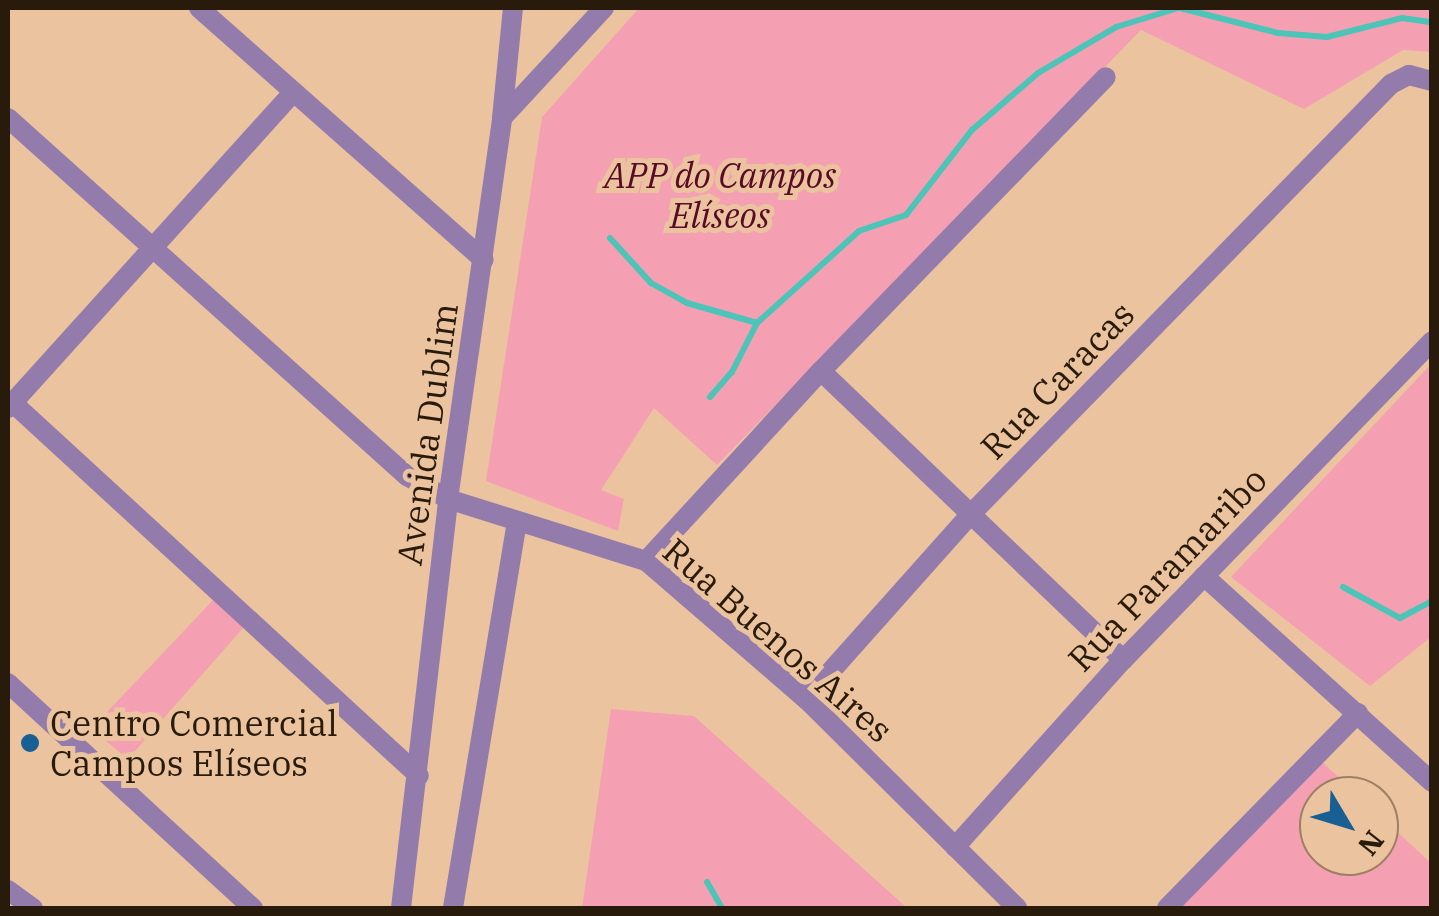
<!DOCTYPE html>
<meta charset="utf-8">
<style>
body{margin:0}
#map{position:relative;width:1439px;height:916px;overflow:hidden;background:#ebc49f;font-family:"IBM Plex Serif",serif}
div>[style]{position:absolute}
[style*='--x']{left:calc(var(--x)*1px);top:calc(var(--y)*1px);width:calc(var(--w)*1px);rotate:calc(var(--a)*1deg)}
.green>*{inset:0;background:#f5a0b2}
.stream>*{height:6px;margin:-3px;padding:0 3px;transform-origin:3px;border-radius:3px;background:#4cc4b7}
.minor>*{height:20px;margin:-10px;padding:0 10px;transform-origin:10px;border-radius:10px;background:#937cac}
.dots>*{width:28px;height:28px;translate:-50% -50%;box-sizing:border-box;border:5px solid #ebc49f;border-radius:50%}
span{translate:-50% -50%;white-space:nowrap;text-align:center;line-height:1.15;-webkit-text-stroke:10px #ebc49f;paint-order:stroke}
.park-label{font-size:35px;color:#580a27;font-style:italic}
.street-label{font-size:35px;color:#291b0c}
.poi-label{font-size:35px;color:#291b0c}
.left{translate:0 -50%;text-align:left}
.frame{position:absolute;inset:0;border:10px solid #291b0c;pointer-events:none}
.north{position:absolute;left:1299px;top:776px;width:100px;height:100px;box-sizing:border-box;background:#ebc49f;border:2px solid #9d8064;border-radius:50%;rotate:128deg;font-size:28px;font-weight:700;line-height:40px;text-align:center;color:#291b0c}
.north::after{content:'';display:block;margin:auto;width:35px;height:45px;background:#185f93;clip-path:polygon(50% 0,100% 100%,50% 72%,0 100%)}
</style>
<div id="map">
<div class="green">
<i style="clip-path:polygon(639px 8px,1431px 8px,1431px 52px,1403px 50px,1304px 109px,1141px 30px,717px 465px,654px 408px,601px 490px,624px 499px,618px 531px,486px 481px,542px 117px)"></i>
<i style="clip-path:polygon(1431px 364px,1431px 637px,1370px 686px,1231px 577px)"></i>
<i style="clip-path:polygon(214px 599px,244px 627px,128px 759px,91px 729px)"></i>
<i style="clip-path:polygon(611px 709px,694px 716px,907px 908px,582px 908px)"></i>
<i style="clip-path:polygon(1320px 760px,1359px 796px,1319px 796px,1319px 856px,1379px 856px,1379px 815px,1431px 863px,1431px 908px,1177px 908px)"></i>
</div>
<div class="stream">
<i style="--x:1180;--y:8;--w:101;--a:14.3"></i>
<i style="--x:1278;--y:33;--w:49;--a:4.7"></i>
<i style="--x:1327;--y:37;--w:77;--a:-14.2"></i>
<i style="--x:1402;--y:18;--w:30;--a:8"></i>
<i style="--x:610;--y:238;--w:61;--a:47.7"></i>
<i style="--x:651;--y:283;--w:41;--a:29.1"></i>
<i style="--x:687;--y:303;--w:73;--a:15.9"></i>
<i style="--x:710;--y:397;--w:33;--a:-49"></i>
<i style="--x:732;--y:372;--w:55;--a:-63"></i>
<i style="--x:757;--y:323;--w:137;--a:-42"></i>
<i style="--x:859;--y:231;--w:50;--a:-18.8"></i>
<i style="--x:906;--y:215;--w:108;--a:-52.2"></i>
<i style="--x:972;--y:130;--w:87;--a:-40.8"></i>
<i style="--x:1038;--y:73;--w:91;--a:-30.5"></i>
<i style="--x:1116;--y:27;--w:65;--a:-17"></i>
<i style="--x:1343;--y:587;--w:65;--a:28.5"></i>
<i style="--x:1400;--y:618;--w:36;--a:-28"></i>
<i style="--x:707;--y:882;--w:30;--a:60"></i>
</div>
<div class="minor">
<i style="--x:199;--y:8;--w:380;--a:41.5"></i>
<i style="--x:8;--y:118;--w:536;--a:41.9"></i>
<i style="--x:407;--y:476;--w:47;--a:29.3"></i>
<i style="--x:448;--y:499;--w:207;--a:17.4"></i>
<i style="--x:646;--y:561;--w:211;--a:40.8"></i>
<i style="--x:806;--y:699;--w:297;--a:44.7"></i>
<i style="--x:502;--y:118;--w:111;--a:-84.3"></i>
<i style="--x:821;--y:371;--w:418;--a:43.7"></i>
<i style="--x:13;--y:403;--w:551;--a:42.57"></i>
<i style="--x:8;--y:408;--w:426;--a:-47.9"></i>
<i style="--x:646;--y:561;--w:258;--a:-47.4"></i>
<i style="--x:821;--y:371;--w:409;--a:-45.9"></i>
<i style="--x:1204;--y:576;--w:307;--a:42.1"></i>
<i style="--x:8;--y:683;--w:333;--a:42.6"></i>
<i style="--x:806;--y:699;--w:248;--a:-48.3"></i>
<i style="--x:971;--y:514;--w:601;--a:-45.67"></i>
<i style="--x:1391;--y:84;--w:20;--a:-27"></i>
<i style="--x:1409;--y:75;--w:24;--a:15"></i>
<i style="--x:955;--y:847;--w:251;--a:-48.1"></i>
<i style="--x:1123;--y:660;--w:444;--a:-45.9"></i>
<i style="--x:8;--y:890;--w:31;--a:36"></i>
<i style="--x:401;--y:908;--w:412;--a:-83.4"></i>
<i style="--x:448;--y:499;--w:385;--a:-81.9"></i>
<i style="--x:502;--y:118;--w:150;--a:-47.2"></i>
<i style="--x:453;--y:908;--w:390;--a:-80.6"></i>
<i style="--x:1167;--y:908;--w:273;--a:-45.6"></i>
</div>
<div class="dots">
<i style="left:30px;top:743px;background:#185f93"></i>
</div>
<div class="park-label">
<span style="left:720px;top:195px">APP do Campos<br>Elíseos</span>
</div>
<div class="street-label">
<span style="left:1057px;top:380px;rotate:-46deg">Rua Caracas</span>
<span style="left:427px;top:434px;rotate:-82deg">Avenida Dublim</span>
<span style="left:1167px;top:569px;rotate:-46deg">Rua Paramaribo</span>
<span style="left:778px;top:640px;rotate:41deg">Rua Buenos Aires</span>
</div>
<div class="poi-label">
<span class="left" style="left:50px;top:743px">Centro Comercial<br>Campos Elíseos</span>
</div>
<div class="frame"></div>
<div class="north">N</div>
</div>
